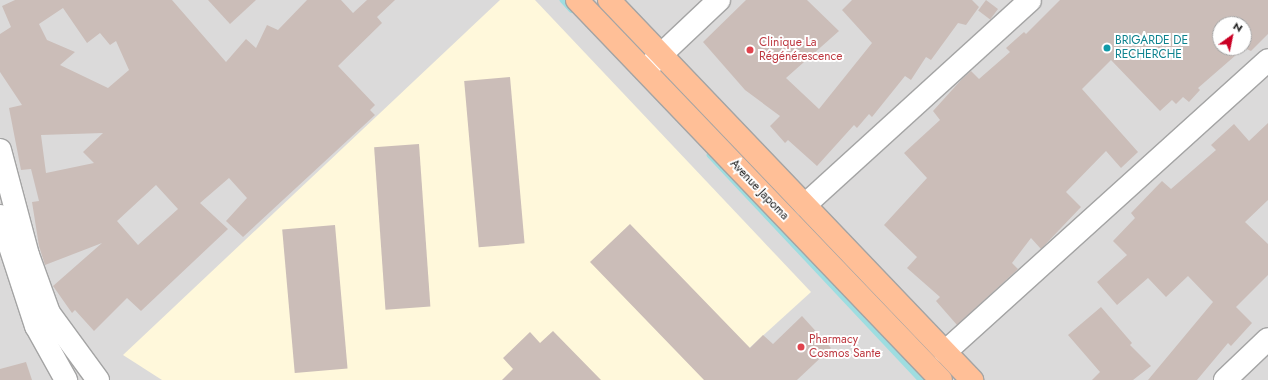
<!DOCTYPE html>
<meta charset="utf-8">
<style>
body{margin:0}
#map{position:relative;width:1268px;height:380px;overflow:hidden;background:#efe8e2;font-family:Jost,sans-serif}
div>[style]{position:absolute}
[style*='--x']{left:calc(var(--x)*1px);top:calc(var(--y)*1px);width:calc(var(--w)*1px);rotate:calc(var(--a)*1deg)}
.residential>*{inset:0;background:#dbdada}
.education>*{inset:0;background:#fff8db}
.stream>*{height:5.5px;margin:-2.75px;padding:0 2.75px;transform-origin:2.75px;border-radius:2.75px;background:#9edde0}
.building>*{inset:0;background:#cbbdb8;transform-origin:0 0}
.roads{filter:drop-shadow(1px 0 #a4a4a4) drop-shadow(-1px 0 #a4a4a4) drop-shadow(0 1px #a4a4a4) drop-shadow(0 -1px #a4a4a4)}
.minor>*{height:22px;margin:-11px;padding:0 11px;transform-origin:11px;border-radius:11px;background:#fff}
.major>*{height:22px;margin:-11px;padding:0 11px;transform-origin:11px;border-radius:11px;background:#ffbf97}
.dots>*{width:11px;height:11px;translate:-50% -50%;box-sizing:border-box;border:2px solid #fff;border-radius:50%}
span{translate:-50% -50%;white-space:nowrap;text-align:center;line-height:1.15;-webkit-text-stroke:4px #fff;paint-order:stroke}
.culture-label{font-size:12px;color:#0d838f}
.left{translate:0 -50%;text-align:left}
.health-label{font-size:12px;color:#be3a42}
.street-label{font-size:12px;color:#1d1d1d}
.north{position:absolute;left:1212px;top:16px;width:40px;height:40px;box-sizing:border-box;background:#fff;border:1px solid #a5a5a5;border-radius:50%;rotate:33deg;font-size:11px;font-weight:700;line-height:16px;text-align:center;color:#1d1d1d}
.north::after{content:'';display:block;margin:auto;width:14px;height:18px;background:#ca0024;clip-path:polygon(50% 0,100% 100%,50% 72%,0 100%)}
</style>
<div id="map">
<div class="residential">
<i style="clip-path:polygon(evenodd,0 0,1268px 0,1268px 380px,0 380px,0 0,1220px 24px,1244px 24px,1244px 48px,1220px 48px,1220px 24px)"></i>
</div>
<div class="education">
<i style="clip-path:polygon(500px 0,535px 0,811px 292px,714px 380px,162px 380px,123px 355px)"></i>
</div>
<div class="stream">
<i style="--x:563;--y:0;--w:13;--a:48"></i>
<i style="--x:710;--y:155;--w:308;--a:46.8"></i>
</div>
<div class="building">
<i style="clip-path:polygon(evenodd,15px 0,172px 0,226px 62px,246px 39px,256px 48px,267px 25px,278px 30px,307px 0,341px 0,353px 13px,367px 0,395px 0,377px 17px,382px 23px,338px 66px,375px 105px,370px 110px,375px 115px,243px 237px,226px 221px,247px 198px,229px 178px,200px 203px,228px 229px,141px 311px,127px 298px,94px 331px,75px 310px,72px 313px,53px 286px,102px 243px,45px 265px,39px 246px,32px 202px,39px 201px,31px 169px,21px 170px,9px 108px,22px 105px,0 72px,0 34px,11px 27px,2px 6px,15px 0,63px 8px,87px 43px,100px 33px,110px 45px,116px 41px,129px 70px,108px 88px,60px 65px,75px 52px,47px 40px,39px 24px,63px 8px,15px 0,103px 133px,83px 152px,94px 163px,46px 173px,41px 135px,103px 133px,15px 0,156px 185px,178px 209px,138px 245px,117px 221px,156px 185px)"></i>
<i style="clip-path:polygon(208px 0,256px 0,230px 24px)"></i>
<i style="clip-path:polygon(746px 0,807px 0,839px 31px,786px 78px,819px 109px,872px 43px,842px 10px,852px 0,972px 0,979px 7px,966px 25px,958px 23px,931px 60px,926px 57px,911px 80px,905px 76px,872px 117px,869px 114px,857px 128px,854px 125px,817px 166px,788px 140px,785px 143px,770px 126px,780px 116px,745px 90px,703px 42px)"></i>
<i style="left:986px;top:0;width:15px;height:13px;rotate:37deg"></i>
<i style="clip-path:polygon(1060px 0,1268px 0,1268px 34px,1251px 51px,1244px 48px,1244px 24px,1220px 24px,1220px 48px,1244px 48px,1198px 88px,1200px 90px,1189px 102px,1183px 97px,1176px 104px,1172px 100px,1160px 111px,1111px 60px,1082px 89px,1138px 152px,1121px 168px,1106px 151px,1066px 192px,1081px 207px,1041px 249px,1031px 238px,1012px 263px,1018px 269px,957px 325px,936px 301px,940px 297px,907px 268px,917px 257px,884px 225px,927px 178px,904px 153px,940px 120px,933px 111px,962px 79px,971px 71px,979px 79px,1010px 52px,1006px 48px,1024px 32px,1026px 34px)"></i>
<i style="left:510px;top:77px;width:167px;height:46px;rotate:85deg"></i>
<i style="clip-path:polygon(1268px 123px,1268px 200px,1245px 222px,1268px 244px,1268px 275px,1236px 307px,1252px 323px,1231px 346px,1228px 343px,1197px 380px,1148px 380px,1213px 302px,1188px 276px,1166px 297px,1148px 278px,1117px 305px,1097px 282px,1127px 255px,1113px 241px,1135px 218px,1131px 213px,1162px 181px,1171px 189px,1216px 150px,1211px 145px,1234px 124px,1249px 141px)"></i>
<i style="left:419px;top:144px;width:163px;height:45px;rotate:86deg"></i>
<i style="clip-path:polygon(630px 224px,750px 348px,763px 335px,773px 344px,802px 316px,831px 348px,797px 380px,704px 380px,590px 262px)"></i>
<i style="left:335px;top:225px;width:144px;height:53px;rotate:85deg"></i>
<i style="clip-path:polygon(1101px 307px,1132px 343px,1130px 345px,1151px 366px,1133px 380px,1092px 380px,1100px 372px,1068px 335px)"></i>
<i style="clip-path:polygon(553px 331px,601px 380px,502px 380px,513px 369px,503px 358px,530px 332px,540px 343px)"></i>
<i style="clip-path:polygon(26px 362px,32px 380px,0 380px,0 369px)"></i>
</div>
<div class="roads">
<div class="minor">
<i style="--x:647;--y:68;--w:99;--a:-43.4"></i>
<i style="--x:0;--y:150;--w:109;--a:75.1"></i>
<i style="--x:28;--y:255;--w:62;--a:70.1"></i>
<i style="--x:49;--y:313;--w:83;--a:53.8"></i>
<i style="--x:805;--y:205;--w:304;--a:-42.3"></i>
<i style="--x:0;--y:216;--w:116;--a:71.9"></i>
<i style="--x:36;--y:326;--w:62;--a:60.9"></i>
<i style="--x:945;--y:352;--w:435;--a:-42.1"></i>
<i style="--x:1225;--y:380;--w:59;--a:-43.6"></i>
</div>
<div class="major">
<i style="--x:577;--y:0;--w:526;--a:46.23"></i>
<i style="--x:609;--y:0;--w:526;--a:46.31"></i>
</div>
</div>
<div class="dots">
<i style="left:1107px;top:48px;background:#0f9aa8"></i>
<i style="left:750px;top:50px;background:#e0444e"></i>
<i style="left:801px;top:347px;background:#e0444e"></i>
</div>
<div class="culture-label">
<span class="left" style="left:1115px;top:48px">BRIGARDE DE<br>RECHERCHE</span>
</div>
<div class="health-label">
<span class="left" style="left:759px;top:50px">Clinique La<br>Régénérescence</span>
<span class="left" style="left:809px;top:347px">Pharmacy<br>Cosmos Sante</span>
</div>
<div class="street-label">
<span style="left:759px;top:190px;rotate:46deg">Avenue Japoma</span>
</div>
<div class="north">N</div>
</div>
